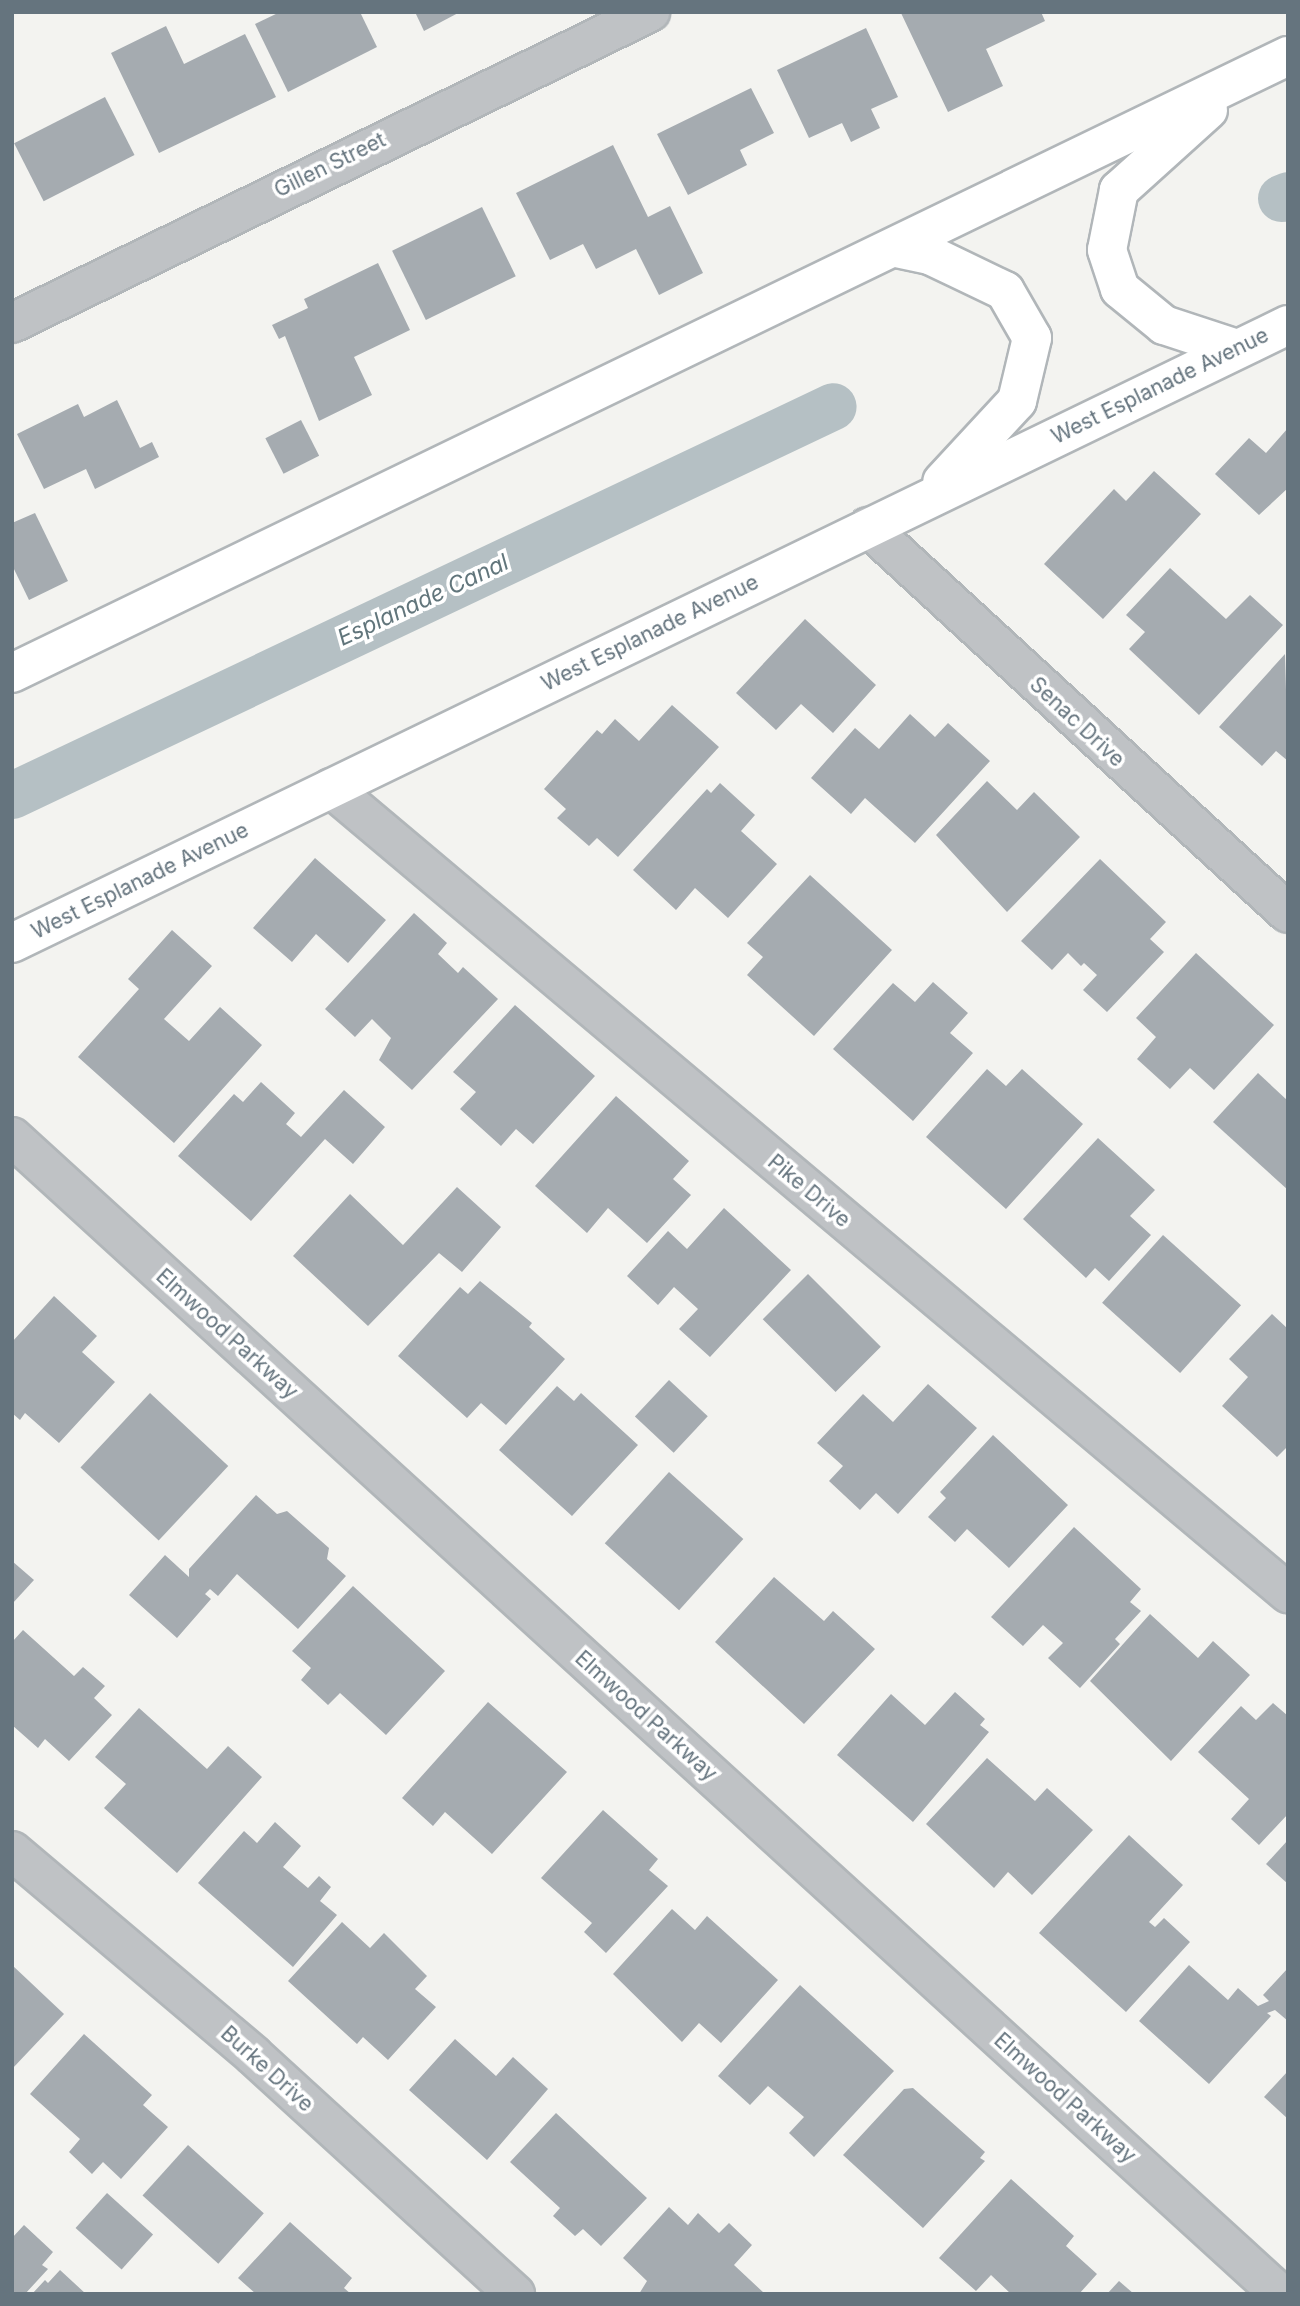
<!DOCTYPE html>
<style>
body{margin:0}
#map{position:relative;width:1300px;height:2306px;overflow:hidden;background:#f3f3f0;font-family:Inter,sans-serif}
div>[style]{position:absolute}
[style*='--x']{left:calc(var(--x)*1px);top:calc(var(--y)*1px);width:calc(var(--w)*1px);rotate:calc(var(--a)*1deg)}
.canal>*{height:47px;margin:-23.5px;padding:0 23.5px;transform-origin:23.5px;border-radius:23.5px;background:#b5c0c4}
.building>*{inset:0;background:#a5abb0;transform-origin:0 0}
.roads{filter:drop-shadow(2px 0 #b1b6b9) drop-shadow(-2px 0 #b1b6b9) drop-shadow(0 2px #b1b6b9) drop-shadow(0 -2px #b1b6b9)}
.street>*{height:38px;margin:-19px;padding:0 19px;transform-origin:19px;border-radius:19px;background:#bfc2c5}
.secondary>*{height:38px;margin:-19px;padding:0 19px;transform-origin:19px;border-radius:19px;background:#fff}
span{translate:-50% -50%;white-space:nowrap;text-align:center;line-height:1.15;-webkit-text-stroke:7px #fff;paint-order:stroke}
.street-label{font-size:21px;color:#65747e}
.water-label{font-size:23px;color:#61757b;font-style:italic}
.frame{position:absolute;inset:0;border:14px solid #65747e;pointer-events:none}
</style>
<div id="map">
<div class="canal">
<i style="--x:1281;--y:198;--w:8;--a:-23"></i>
<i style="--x:12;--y:795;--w:908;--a:-25.35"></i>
</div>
<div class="building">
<i style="clip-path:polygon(280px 12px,360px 12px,377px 47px,288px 92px,255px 24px)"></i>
<i style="clip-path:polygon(415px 12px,460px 12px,424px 31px)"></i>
<i style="clip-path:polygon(1041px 12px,1045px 21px,986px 49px,1003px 86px,948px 112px,901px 13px)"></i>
<i style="clip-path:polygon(166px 26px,184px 64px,245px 34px,276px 97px,159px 153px,111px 53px)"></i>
<i style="clip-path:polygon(866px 28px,898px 97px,871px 109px,880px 128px,851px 142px,842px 123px,809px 138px,777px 70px)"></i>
<i style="clip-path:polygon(751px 88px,774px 133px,740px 150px,747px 165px,688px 195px,657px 134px)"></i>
<i style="left:105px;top:97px;width:65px;height:102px;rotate:63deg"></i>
<i style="clip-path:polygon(613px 145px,648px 217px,670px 206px,703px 273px,659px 295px,636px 249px,596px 269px,583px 244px,550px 260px,516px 193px)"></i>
<i style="left:482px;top:207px;width:77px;height:100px;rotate:64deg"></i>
<i style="clip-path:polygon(378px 263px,410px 330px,354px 357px,372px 395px,319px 421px,285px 336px,279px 339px,272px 325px,308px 308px,304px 299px)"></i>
<i style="clip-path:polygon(117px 400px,140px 448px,152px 442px,159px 457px,95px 489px,86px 469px,44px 489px,17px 434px,78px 404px,84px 417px)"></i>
<i style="left:301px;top:420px;width:40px;height:40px;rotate:63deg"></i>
<i style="clip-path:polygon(1288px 428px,1288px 488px,1259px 515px,1215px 474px,1249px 438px,1266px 453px)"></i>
<i style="clip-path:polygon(1154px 471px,1201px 514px,1103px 619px,1044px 564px,1114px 489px,1126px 501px)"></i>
<i style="clip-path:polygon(35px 513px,68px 581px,29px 600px,12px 565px,12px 523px)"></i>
<i style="clip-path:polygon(1170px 568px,1226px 619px,1250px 595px,1283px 625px,1199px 715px,1129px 649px,1145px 632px,1126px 615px)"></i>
<i style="clip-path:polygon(805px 619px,876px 685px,833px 733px,801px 704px,776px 730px,736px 693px)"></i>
<i style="clip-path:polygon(1285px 654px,1288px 761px,1276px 751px,1262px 766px,1219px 727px)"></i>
<i style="clip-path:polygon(672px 705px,719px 747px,618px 857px,597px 838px,589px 846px,557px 818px,566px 809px,544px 789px,597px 730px,602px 734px,615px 719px,639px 741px)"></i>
<i style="clip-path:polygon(910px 714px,935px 737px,948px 723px,990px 761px,915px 843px,865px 798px,851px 814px,811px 778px,855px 728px,879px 749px)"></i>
<i style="clip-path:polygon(987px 781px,1017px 810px,1034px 792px,1080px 837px,1007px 912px,936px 835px)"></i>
<i style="clip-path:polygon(720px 783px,755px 815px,741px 831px,777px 864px,728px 918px,695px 888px,676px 910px,633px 870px,707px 789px,711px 793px)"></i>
<i style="clip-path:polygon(315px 858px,386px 920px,348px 963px,316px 934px,292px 962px,253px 928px)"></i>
<i style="clip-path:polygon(1100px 859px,1166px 922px,1150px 939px,1164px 952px,1107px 1012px,1083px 990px,1097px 975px,1084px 963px,1081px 966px,1068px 953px,1052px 970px,1021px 941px)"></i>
<i style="clip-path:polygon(810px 875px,892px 950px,814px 1036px,747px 975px,763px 957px,747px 943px)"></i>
<i style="clip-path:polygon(414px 913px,447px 943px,438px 954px,458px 973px,463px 967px,498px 999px,412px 1090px,379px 1060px,391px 1038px,372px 1019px,355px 1037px,325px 1009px)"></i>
<i style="clip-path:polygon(172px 930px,212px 966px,164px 1019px,189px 1041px,220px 1007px,262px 1045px,174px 1143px,78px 1057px,139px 989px,128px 979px)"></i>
<i style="clip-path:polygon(1196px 953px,1274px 1025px,1214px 1090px,1190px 1068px,1170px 1089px,1137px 1059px,1156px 1037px,1136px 1018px)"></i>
<i style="clip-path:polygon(933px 982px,968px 1013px,950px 1033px,973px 1053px,913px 1121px,833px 1049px,893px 983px,915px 1002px)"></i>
<i style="clip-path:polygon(515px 1005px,595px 1076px,533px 1144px,516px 1129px,501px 1146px,460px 1109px,476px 1092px,453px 1072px)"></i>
<i style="clip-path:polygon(987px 1069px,1006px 1086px,1022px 1069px,1083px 1124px,1006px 1209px,926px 1137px)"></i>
<i style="clip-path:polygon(1258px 1073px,1288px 1101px,1288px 1190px,1213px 1122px)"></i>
<i style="clip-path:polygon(261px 1082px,295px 1113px,286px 1124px,301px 1137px,344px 1090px,385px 1127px,353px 1164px,325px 1139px,251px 1221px,178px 1156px,234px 1094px,243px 1102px)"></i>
<i style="clip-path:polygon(616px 1096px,689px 1161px,673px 1179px,691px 1195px,647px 1243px,608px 1208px,587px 1233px,535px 1186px)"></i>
<i style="clip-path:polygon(1098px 1138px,1155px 1190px,1130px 1216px,1151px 1235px,1109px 1281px,1095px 1268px,1086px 1278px,1023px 1219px)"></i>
<i style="clip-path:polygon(457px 1187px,501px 1227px,462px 1272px,439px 1253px,368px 1326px,293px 1256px,350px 1194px,403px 1245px)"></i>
<i style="clip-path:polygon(724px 1208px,791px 1270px,710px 1357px,679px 1329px,698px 1309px,674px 1287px,658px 1305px,627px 1276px,668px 1231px,687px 1249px)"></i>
<i style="left:1163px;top:1235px;width:105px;height:91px;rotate:42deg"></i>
<i style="left:808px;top:1274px;width:103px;height:64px;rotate:45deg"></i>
<i style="clip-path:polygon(480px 1281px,532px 1323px,529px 1327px,565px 1359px,506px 1425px,481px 1403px,467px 1418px,398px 1356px,460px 1287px,468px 1294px)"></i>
<i style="clip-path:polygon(54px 1296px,97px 1336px,82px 1352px,115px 1382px,59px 1443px,25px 1413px,20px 1420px,12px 1413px,12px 1342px)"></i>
<i style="clip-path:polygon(1272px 1314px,1288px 1329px,1288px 1446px,1277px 1457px,1222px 1406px,1248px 1377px,1229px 1359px)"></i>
<i style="left:669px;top:1380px;width:53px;height:50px;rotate:43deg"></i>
<i style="clip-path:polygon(928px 1384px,977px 1428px,898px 1514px,876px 1493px,860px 1510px,829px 1481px,843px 1466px,817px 1443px,863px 1394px,893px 1422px)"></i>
<i style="clip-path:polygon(557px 1386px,574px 1401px,581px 1393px,638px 1445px,572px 1516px,499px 1450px)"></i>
<i style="left:150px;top:1393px;width:107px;height:102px;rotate:43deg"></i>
<i style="clip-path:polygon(993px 1435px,1068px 1505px,1009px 1568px,967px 1529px,955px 1542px,928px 1517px,946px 1498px,940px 1492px)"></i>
<i style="left:669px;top:1472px;width:100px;height:96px;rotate:42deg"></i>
<i style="clip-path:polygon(256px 1495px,277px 1514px,287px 1511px,329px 1548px,327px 1559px,346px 1576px,298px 1629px,237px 1574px,218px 1596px,210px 1589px,205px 1594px,211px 1599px,177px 1638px,129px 1595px,165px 1555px,189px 1577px,189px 1569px)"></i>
<i style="clip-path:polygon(1074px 1527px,1141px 1589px,1130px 1602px,1141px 1611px,1115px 1639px,1120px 1644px,1080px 1688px,1048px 1658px,1063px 1643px,1043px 1625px,1023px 1646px,991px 1617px)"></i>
<i style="clip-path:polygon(12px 1561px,34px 1580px,12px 1604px)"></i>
<i style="clip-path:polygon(774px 1577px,824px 1621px,833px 1611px,875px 1649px,804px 1724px,715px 1642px)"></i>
<i style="clip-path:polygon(353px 1586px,445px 1671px,386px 1735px,340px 1693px,328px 1705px,301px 1680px,311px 1668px,292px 1651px)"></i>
<i style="clip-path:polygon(1150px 1614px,1198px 1658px,1213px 1641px,1250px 1675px,1171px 1761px,1090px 1681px)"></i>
<i style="clip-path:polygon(23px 1630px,74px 1676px,83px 1667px,105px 1686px,94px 1698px,112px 1715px,69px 1761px,45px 1739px,38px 1748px,12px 1725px,12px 1642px)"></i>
<i style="clip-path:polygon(955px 1692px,985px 1719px,980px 1725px,989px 1732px,913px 1822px,837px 1755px,891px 1694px,925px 1725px)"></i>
<i style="clip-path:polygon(488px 1702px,567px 1772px,492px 1854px,445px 1812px,433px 1826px,402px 1798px)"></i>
<i style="clip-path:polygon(1273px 1703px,1288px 1716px,1288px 1814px,1259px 1845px,1231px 1819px,1249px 1799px,1198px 1752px,1241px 1706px,1256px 1720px)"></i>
<i style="clip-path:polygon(139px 1708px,207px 1769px,228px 1746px,262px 1777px,177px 1873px,104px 1808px,126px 1784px,95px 1757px)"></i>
<i style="clip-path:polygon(987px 1758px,1035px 1801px,1047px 1788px,1093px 1830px,1032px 1895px,1008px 1872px,994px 1888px,926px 1824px)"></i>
<i style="clip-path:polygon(603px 1810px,658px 1859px,649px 1870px,668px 1886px,606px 1953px,584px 1932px,592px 1923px,541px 1878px)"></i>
<i style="clip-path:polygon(275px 1822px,301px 1846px,283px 1867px,308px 1888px,319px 1876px,331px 1887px,320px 1901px,337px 1915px,293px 1967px,198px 1883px,244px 1831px,257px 1843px)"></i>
<i style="clip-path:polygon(1129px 1835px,1183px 1885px,1149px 1922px,1155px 1927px,1164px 1918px,1190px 1942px,1126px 2012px,1039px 1933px)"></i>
<i style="clip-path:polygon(1288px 1840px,1288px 1884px,1266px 1864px)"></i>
<i style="clip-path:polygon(672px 1909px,695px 1930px,707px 1916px,778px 1980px,721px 2043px,699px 2023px,682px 2042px,613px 1974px)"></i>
<i style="clip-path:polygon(342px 1922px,370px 1948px,384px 1933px,427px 1976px,415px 1989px,436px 2007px,388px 2060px,363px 2037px,357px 2044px,288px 1981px)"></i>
<i style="clip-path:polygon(12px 1965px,64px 2014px,12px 2069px)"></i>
<i style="clip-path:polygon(1189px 1965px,1228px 2000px,1238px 1988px,1258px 2006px,1269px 2001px,1263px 1995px,1288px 1968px,1288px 2021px,1275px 2010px,1267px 2013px,1271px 2016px,1209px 2084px,1139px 2021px)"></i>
<i style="clip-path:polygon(800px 1985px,894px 2071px,814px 2157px,789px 2133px,804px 2117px,768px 2086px,750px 2105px,718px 2076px)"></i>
<i style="clip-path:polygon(84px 2034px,152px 2095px,143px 2105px,168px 2127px,121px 2179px,103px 2162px,92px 2174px,69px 2152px,80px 2139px,30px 2094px)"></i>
<i style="clip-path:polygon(455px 2039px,496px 2076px,513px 2057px,548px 2089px,487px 2160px,409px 2090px)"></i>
<i style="clip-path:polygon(1288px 2071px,1288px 2119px,1264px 2097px)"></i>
<i style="clip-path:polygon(913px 2088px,985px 2152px,980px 2158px,985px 2161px,923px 2228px,843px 2155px,904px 2089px)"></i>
<i style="clip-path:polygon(556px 2113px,647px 2198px,601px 2246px,583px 2229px,575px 2236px,553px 2216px,560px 2208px,510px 2162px)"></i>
<i style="left:188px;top:2145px;width:102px;height:68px;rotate:42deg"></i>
<i style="clip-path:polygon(1011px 2179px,1074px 2236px,1066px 2246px,1097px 2274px,1079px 2294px,1011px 2294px,991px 2275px,976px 2291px,939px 2258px)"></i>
<i style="left:107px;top:2193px;width:62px;height:47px;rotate:42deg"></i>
<i style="clip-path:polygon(669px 2207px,688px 2225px,698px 2213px,719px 2233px,729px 2223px,752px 2245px,734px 2265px,765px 2294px,639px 2294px,647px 2281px,623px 2258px)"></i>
<i style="clip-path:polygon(290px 2222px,352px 2278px,344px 2288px,351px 2294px,256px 2294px,238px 2278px)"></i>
<i style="clip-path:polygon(24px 2225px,53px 2252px,42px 2265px,48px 2269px,25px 2294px,12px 2294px,12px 2238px)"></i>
<i style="clip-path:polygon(60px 2270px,86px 2294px,32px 2294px,45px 2280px,48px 2283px)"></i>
<i style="clip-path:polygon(1119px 2281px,1134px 2294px,1107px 2294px)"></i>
</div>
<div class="roads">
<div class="street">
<i style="--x:12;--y:323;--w:710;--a:-25.99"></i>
<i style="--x:868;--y:527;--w:570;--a:42.58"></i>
<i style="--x:331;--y:788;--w:1251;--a:40.07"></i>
<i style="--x:12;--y:1137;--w:1717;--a:42.38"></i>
<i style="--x:12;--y:1851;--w:316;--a:40.2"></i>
<i style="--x:253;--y:2055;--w:355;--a:42.4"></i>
</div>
<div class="secondary">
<i style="--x:1208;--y:110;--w:120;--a:138"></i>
<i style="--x:1119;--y:190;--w:61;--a:101.3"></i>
<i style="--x:1107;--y:250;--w:41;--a:71.6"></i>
<i style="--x:1120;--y:289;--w:57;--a:39.3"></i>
<i style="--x:1164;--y:325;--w:77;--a:18.2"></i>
<i style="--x:896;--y:248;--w:35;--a:12"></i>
<i style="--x:930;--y:255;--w:83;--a:25.6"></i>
<i style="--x:1005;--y:291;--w:54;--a:60.1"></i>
<i style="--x:1032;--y:338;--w:65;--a:103.4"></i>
<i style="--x:1017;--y:401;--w:110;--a:132.8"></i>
<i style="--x:12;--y:673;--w:1417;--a:-25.81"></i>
<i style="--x:12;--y:943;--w:1418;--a:-25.84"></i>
</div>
</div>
<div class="street-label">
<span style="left:330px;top:165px;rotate:-26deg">Gillen Street</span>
<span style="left:1160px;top:386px;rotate:-26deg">West Esplanade Avenue</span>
<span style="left:650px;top:633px;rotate:-26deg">West Esplanade Avenue</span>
<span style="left:1077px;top:722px;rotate:43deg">Senac Drive</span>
<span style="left:140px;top:881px;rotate:-26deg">West Esplanade Avenue</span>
<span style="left:809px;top:1191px;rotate:40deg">Pike Drive</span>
<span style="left:227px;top:1334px;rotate:42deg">Elmwood Parkway</span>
<span style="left:646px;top:1716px;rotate:42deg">Elmwood Parkway</span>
<span style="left:267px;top:2069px;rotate:42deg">Burke Drive</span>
<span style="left:1065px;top:2098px;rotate:42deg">Elmwood Parkway</span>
</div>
<div class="water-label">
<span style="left:423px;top:600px;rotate:-25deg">Esplanade Canal</span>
</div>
<div class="frame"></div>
</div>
